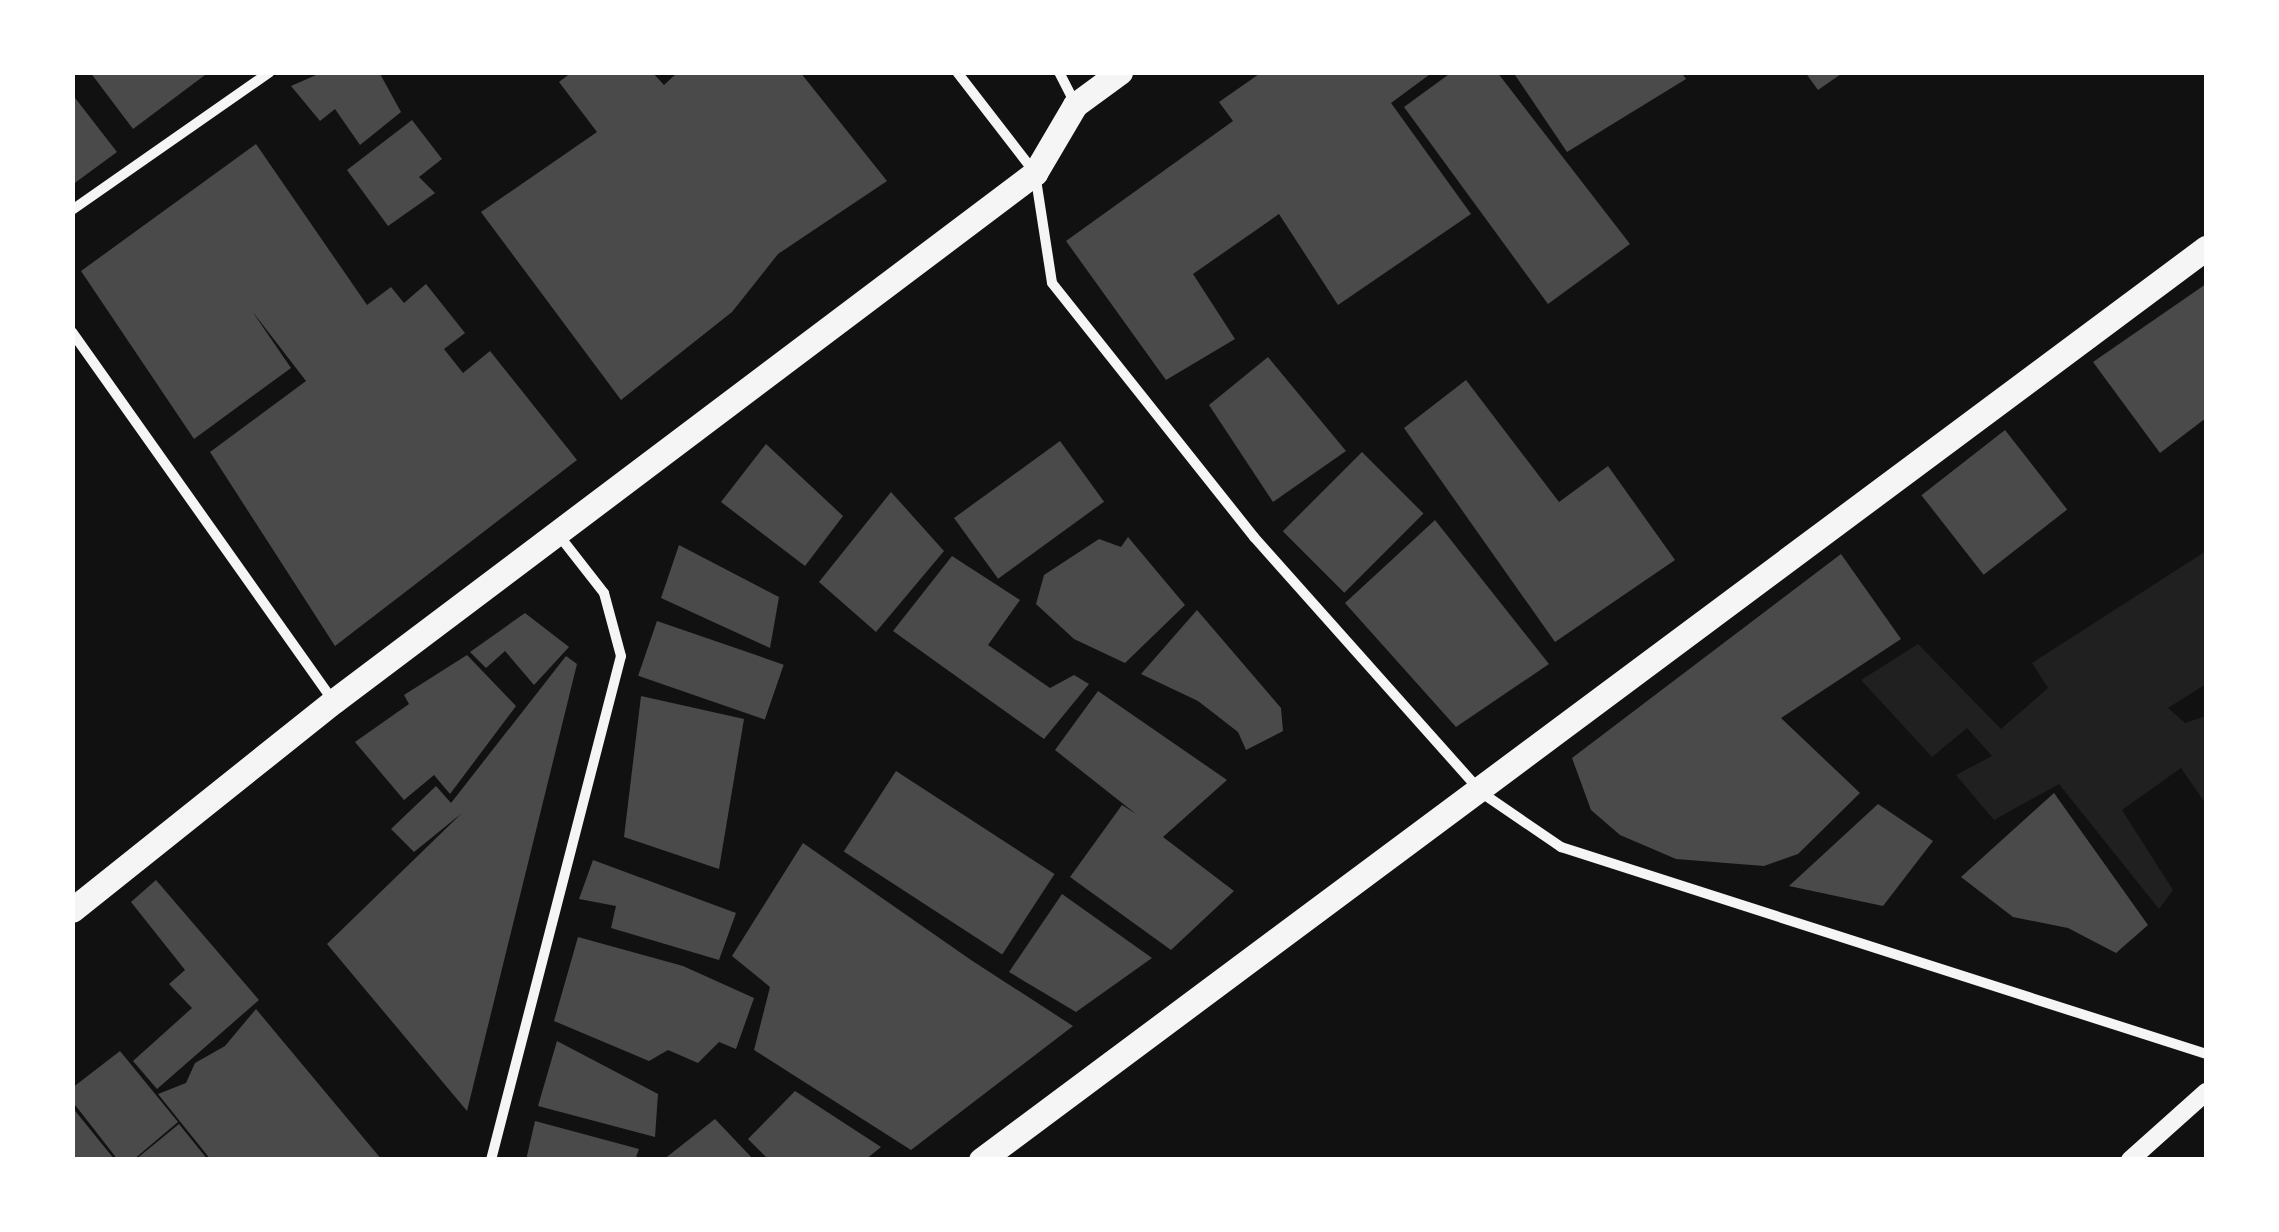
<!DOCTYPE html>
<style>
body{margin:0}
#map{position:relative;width:2279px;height:1232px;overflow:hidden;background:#111;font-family:Jost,sans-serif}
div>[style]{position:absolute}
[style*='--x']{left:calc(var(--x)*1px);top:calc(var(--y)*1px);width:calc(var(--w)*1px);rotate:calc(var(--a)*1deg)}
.green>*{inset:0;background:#202020}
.building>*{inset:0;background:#4a4a4a;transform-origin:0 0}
.minor>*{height:10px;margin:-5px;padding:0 5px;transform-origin:5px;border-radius:5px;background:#f5f5f5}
.tertiary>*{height:18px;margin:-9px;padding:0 9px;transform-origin:9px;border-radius:9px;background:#f5f5f5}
.primary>*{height:25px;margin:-12.5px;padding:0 12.5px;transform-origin:12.5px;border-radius:12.5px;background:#f5f5f5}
span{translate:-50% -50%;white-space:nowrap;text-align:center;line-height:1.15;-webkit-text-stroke:10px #fff;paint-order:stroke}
.frame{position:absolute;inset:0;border:75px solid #fff;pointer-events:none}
</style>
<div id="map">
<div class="green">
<i style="clip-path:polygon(2206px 551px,2206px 684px,2168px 708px,2185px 723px,2206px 716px,2206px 804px,2181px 768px,2122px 810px,2173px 890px,2159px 909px,2059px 784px,1994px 820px,1956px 775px,1992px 756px,1967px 728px,1932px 757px,1861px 680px,1918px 644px,2001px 729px,2048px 688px,2032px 663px)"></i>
</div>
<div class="building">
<i style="clip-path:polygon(90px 72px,209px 72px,133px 129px)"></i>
<i style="clip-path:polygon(323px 72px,379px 72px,401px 112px,360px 145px,335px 109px,320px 121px,291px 86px)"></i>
<i style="clip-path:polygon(572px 72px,652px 72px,664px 85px,678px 72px,800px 72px,887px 181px,778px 254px,732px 312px,621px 400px,481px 212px,597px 132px,559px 82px)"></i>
<i style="clip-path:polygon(1262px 72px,1433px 72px,1391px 103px,1471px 214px,1338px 305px,1279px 214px,1193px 274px,1235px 339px,1166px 380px,1066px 241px,1233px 121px,1219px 102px)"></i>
<i style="clip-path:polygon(1452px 72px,1497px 72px,1630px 244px,1548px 304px,1404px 107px)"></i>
<i style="clip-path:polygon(1513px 72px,1681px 72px,1686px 79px,1567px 152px)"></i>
<i style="clip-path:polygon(1805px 72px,1844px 72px,1818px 90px)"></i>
<i style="clip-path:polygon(72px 94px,117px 152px,72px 185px)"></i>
<i style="clip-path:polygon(412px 120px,442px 159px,419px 177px,435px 193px,388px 226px,347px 170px)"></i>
<i style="clip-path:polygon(256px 144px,367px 305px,391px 287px,404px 303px,426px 284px,465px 333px,444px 349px,463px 373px,490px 351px,577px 460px,335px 646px,210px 452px,306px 381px,252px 311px,291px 368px,194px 439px,81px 271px)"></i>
<i style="clip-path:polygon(2206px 284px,2206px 418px,2160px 453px,2093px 362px)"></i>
<i style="clip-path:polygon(1268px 357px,1346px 451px,1273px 502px,1209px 405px)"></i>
<i style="clip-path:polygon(1466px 380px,1559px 502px,1608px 466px,1675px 560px,1555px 642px,1404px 428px)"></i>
<i style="left:2005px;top:430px;width:101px;height:106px;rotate:52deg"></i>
<i style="left:1060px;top:441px;width:75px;height:131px;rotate:54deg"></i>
<i style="clip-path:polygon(766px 444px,843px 516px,805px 566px,721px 502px)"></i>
<i style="left:1362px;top:452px;width:87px;height:112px;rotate:45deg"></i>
<i style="clip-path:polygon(891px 492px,944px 551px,876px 632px,819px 582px)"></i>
<i style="clip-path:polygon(1435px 520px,1549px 664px,1456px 727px,1345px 603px)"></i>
<i style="clip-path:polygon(1128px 537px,1185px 605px,1125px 663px,1074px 639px,1036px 604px,1044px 575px,1099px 539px,1121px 547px)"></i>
<i style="clip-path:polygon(679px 545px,779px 597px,770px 648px,661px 598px)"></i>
<i style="clip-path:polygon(1841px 554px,1901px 639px,1781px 718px,1860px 793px,1798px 854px,1764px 866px,1676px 859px,1620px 835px,1591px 810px,1572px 758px)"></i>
<i style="clip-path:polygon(952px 556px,1020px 600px,988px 645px,1050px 688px,1074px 675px,1089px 684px,1044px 739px,893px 631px)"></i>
<i style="clip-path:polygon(1197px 610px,1281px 708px,1283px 731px,1246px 750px,1238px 732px,1198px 701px,1141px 674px)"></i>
<i style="clip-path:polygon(525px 613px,569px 647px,534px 685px,505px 651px,486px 668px,470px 652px)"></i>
<i style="left:657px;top:621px;width:134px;height:58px;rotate:19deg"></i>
<i style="clip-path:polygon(467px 655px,516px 706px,450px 794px,434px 775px,404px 800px,355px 742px,409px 704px,404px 695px)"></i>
<i style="clip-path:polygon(566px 656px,577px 664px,467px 1111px,327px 944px,462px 813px,414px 852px,391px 829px,436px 786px,451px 803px)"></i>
<i style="clip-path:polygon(1098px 691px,1227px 780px,1163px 837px,1234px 891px,1171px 950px,1070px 877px,1122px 805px,1136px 814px,1055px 750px)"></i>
<i style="clip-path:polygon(641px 696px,744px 719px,719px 869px,624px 837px)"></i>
<i style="left:896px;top:771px;width:189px;height:96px;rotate:33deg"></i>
<i style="clip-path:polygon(2054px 793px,2148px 925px,2116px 953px,2068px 928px,2013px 917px,1961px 877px)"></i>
<i style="clip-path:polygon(1878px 804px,1933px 841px,1883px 906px,1789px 886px)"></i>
<i style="clip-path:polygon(803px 843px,971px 960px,1073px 1026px,911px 1150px,754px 1050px,770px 987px,732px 956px)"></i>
<i style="clip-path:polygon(593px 860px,736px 913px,719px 960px,611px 928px,616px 906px,579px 899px)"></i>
<i style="clip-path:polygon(156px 880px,259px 1000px,157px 1089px,133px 1061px,192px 1008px,169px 984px,185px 970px,131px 902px)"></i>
<i style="clip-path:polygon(1062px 894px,1152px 958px,1076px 1012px,1009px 972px)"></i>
<i style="clip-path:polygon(578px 937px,683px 966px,754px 998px,736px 1049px,719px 1042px,698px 1063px,668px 1050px,649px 1061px,554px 1021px)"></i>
<i style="clip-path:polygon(256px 1009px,382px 1160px,211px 1160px,158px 1094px,186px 1083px,195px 1063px,225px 1046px)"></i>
<i style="clip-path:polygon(557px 1041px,658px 1094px,655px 1137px,538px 1106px)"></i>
<i style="clip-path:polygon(120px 1051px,178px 1122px,133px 1160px,118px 1160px,72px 1101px,72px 1088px)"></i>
<i style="clip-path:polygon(795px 1091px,881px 1147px,865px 1160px,769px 1160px,748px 1139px)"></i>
<i style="clip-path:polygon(72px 1107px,115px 1160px,72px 1160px)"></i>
<i style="clip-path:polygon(715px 1119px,754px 1160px,663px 1160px)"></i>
<i style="clip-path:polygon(535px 1121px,639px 1149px,635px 1160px,526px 1160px)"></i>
<i style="clip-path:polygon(179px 1124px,208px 1160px,135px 1160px)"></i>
</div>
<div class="minor">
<i style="--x:957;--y:72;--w:128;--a:52.3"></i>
<i style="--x:1035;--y:173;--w:111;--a:81.2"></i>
<i style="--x:1052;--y:283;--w:325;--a:51.5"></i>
<i style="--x:1254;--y:537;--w:343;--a:48.3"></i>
<i style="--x:1482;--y:793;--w:96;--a:34.4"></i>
<i style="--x:1561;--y:847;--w:677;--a:17.79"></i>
<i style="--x:1059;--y:72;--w:36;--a:63"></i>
<i style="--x:72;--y:210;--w:241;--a:-34.9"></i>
<i style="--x:72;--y:332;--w:451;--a:54.7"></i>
<i style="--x:491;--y:1160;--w:520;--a:-75.54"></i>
<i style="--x:621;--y:656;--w:65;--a:-105.1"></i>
<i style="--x:604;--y:593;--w:70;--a:-128"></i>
</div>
<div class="tertiary">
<i style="--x:2130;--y:1160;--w:102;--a:-41.8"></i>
</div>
<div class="primary">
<i style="--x:72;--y:910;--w:335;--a:-38.6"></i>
<i style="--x:334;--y:701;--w:878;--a:-36.99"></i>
<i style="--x:1035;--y:173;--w:79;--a:-59.5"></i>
<i style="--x:1075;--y:105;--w:56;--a:-36.3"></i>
<i style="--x:981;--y:1160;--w:1527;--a:-36.67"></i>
</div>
<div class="frame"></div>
</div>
